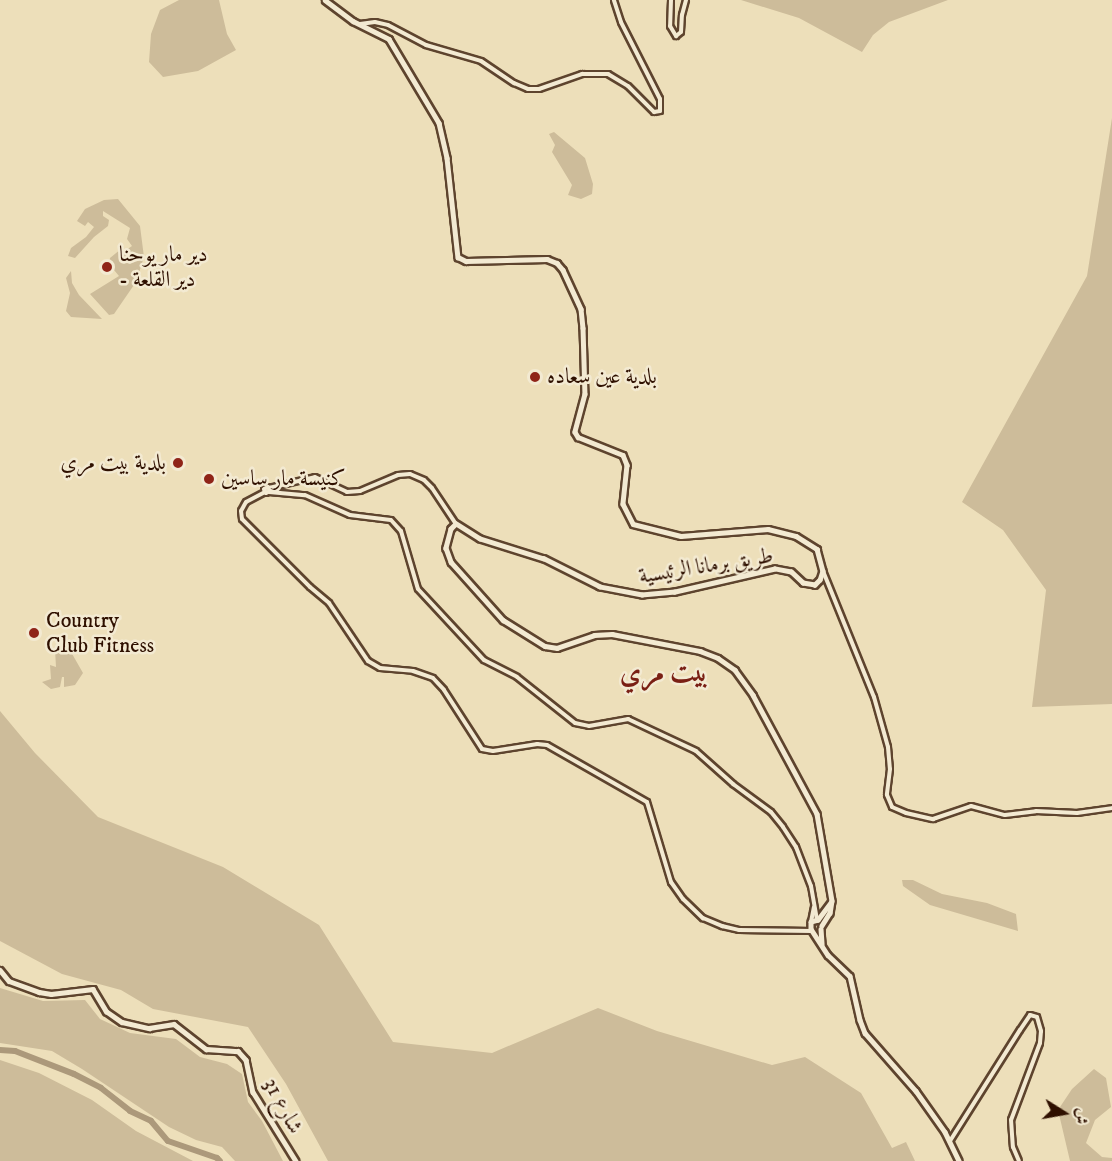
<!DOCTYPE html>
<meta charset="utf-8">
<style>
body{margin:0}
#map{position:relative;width:1112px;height:1161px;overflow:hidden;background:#eddfba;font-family:"IM FELL DW Pica",Amiri,serif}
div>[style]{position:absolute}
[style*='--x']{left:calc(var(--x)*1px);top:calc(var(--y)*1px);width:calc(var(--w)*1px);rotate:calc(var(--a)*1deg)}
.green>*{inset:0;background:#cdbc9a}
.river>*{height:6px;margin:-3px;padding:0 3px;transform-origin:3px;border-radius:3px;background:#ac997b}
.roads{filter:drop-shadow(2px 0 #5e442e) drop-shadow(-2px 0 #5e442e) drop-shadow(0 2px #5e442e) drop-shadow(0 -2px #5e442e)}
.tertiary>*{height:4px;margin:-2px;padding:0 2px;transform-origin:2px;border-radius:2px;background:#f3ead2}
.secondary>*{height:4.5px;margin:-2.25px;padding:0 2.25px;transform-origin:2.25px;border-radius:2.25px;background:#f3ead2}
.dots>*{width:16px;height:16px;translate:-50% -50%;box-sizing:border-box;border:3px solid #f3ead2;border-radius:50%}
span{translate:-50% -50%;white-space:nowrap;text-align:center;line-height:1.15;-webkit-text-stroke:5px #f3ead2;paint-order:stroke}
.poi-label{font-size:22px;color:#2f1000}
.left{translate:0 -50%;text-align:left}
.right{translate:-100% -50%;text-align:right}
.street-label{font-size:22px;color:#2f1000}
.district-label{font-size:28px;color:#7a1f14;font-weight:700}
.north{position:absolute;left:1034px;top:1083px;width:60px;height:60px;-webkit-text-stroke:4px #f3ead2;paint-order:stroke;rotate:101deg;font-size:16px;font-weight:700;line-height:24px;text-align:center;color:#2f1000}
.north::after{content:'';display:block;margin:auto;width:21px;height:27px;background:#2f1000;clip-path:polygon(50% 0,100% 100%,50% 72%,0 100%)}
</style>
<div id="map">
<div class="green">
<i style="clip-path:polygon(179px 0,219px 0,227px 34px,236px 50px,198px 71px,163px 77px,149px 62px,151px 34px,160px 10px)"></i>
<i style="clip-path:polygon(741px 0,948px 0,889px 22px,873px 35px,862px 52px,799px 18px)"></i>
<i style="clip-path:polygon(1112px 118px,1112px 704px,1032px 707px,1046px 590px,1003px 530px,962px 502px,1087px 276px)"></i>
<i style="clip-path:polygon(554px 132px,585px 158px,593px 184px,592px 194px,581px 199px,568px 195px,572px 185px,552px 152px,555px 145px,549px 134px)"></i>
<i style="clip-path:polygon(118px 199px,140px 226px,144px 257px,136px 282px,114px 314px,109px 315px,90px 294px,119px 276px,109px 264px,110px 258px,121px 249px,123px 252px,132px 246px,127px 239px,130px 228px,103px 211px,103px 216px,109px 220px,108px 226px,94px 237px,75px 258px,68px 256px,71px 248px,86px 237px,94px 227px,88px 222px,85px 226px,77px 221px,85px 209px,104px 200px)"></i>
<i style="clip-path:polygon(71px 271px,72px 283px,79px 295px,102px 319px,71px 317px,66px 311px,70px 293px,66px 278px)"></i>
<i style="clip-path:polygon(67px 645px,83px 673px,75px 685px,64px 687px,64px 677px,62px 677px,60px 687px,51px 689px,42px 682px,51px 679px,50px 665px,56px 667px,55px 650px)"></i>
<i style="clip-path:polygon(0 711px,35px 753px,98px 817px,223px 867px,319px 925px,393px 1042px,492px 1053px,598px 1008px,657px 1031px,772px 1065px,805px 1057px,861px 1093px,892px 1148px,906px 1142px,915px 1161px,328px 1161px,286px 1084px,248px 1027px,153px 1009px,121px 990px,62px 974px,0 941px)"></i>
<i style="clip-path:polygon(902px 880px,913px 880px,942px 894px,987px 903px,1016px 914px,1018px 931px,930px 905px,903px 886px)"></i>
<i style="clip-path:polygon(0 988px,43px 1001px,85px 1000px,100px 1019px,130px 1033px,176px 1039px,200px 1057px,227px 1064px,242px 1074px,248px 1102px,262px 1121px,283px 1161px,235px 1161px,222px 1147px,196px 1140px,169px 1127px,82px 1069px,52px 1051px,0 1043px)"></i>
<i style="clip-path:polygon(0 1060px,39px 1073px,92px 1100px,136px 1131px,193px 1161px,0 1161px)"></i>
<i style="clip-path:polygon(1094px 1069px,1106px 1078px,1111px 1107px,1095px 1120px,1086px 1143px,1102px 1157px,1112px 1158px,1112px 1161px,1070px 1161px,1058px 1110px,1072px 1089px)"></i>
</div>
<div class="river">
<i style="--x:0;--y:1050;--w:15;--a:4"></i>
<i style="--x:15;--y:1051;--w:63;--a:21.3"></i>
<i style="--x:74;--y:1074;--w:30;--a:27"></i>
<i style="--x:101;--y:1088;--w:37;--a:38"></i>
<i style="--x:130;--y:1111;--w:23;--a:25"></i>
<i style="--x:151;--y:1121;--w:26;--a:50"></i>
<i style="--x:168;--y:1141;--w:52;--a:19.1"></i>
<i style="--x:217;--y:1158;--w:4;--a:45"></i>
</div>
<div class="roads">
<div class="tertiary">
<i style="--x:671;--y:0;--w:26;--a:92"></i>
<i style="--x:670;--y:26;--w:12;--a:59"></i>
<i style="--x:676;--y:36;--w:6;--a:-39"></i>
<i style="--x:681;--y:32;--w:17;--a:-87"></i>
<i style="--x:682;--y:15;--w:16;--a:-75"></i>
<i style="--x:360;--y:24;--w:15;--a:-8"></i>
<i style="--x:375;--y:22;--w:13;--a:13"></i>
<i style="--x:388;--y:25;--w:43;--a:27.8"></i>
<i style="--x:426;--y:45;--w:57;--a:16.2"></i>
<i style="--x:481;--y:61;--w:40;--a:34"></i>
<i style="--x:514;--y:83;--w:15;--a:23"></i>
<i style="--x:528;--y:89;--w:11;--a:0"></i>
<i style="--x:539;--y:89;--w:46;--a:-19.2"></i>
<i style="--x:582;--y:74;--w:26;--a:0"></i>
<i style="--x:608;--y:74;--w:23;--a:31"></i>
<i style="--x:628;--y:86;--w:37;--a:45"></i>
<i style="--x:654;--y:112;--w:6;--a:-9"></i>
<i style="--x:660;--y:111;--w:12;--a:-90"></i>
<i style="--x:660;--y:99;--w:86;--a:-116.9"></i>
<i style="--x:621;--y:22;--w:23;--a:-108"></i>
<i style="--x:268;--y:487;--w:4;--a:63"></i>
<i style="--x:270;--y:491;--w:4;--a:153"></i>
<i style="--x:266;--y:493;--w:4;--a:-117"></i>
<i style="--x:264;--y:489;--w:4;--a:-27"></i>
<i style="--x:269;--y:488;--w:47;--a:-13.4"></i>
<i style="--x:315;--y:477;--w:35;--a:25"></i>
<i style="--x:347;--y:492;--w:13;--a:-4"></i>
<i style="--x:360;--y:491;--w:41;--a:-22.8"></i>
<i style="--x:398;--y:475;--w:12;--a:-5"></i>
<i style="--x:410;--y:474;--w:15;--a:23"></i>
<i style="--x:424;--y:480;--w:11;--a:45"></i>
<i style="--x:432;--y:488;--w:43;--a:56.3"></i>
<i style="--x:265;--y:492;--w:21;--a:152"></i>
<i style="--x:246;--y:502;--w:10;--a:119"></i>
<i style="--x:241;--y:511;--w:8;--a:83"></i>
<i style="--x:242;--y:519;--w:96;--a:45"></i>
<i style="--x:310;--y:587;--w:25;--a:40"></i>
<i style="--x:329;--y:603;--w:70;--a:56.1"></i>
<i style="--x:368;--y:661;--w:14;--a:30"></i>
<i style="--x:380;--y:668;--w:33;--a:5"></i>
<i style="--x:413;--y:671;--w:21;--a:19"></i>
<i style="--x:433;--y:678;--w:16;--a:47"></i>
<i style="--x:444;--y:690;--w:70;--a:57.2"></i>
<i style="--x:482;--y:749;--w:11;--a:10"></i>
<i style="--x:493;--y:751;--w:45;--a:-9"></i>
<i style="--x:537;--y:744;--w:10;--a:6"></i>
<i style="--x:547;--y:745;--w:115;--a:29.7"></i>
<i style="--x:647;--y:802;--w:84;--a:73.3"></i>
<i style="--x:671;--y:882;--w:21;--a:55"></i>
<i style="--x:683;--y:899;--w:28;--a:44"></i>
<i style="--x:703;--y:918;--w:21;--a:23"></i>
<i style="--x:722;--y:926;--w:17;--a:13"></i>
<i style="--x:739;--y:930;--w:73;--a:0.8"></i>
<i style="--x:269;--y:492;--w:36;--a:5"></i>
<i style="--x:305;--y:495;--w:49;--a:24"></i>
<i style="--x:350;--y:515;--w:41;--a:7"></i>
<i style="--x:391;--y:520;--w:15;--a:48"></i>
<i style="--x:401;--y:531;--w:60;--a:73.7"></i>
<i style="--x:418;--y:589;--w:97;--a:47.1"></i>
<i style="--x:484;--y:660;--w:37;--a:27"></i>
<i style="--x:517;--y:677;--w:74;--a:38.4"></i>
<i style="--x:575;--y:723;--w:14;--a:12"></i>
<i style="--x:589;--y:726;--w:40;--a:-10"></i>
<i style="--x:628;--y:719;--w:75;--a:25.2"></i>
<i style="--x:696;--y:751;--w:50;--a:41.7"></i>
<i style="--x:733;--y:784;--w:47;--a:36.4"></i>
<i style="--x:771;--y:812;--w:19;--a:51"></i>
<i style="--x:783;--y:827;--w:24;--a:57"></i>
<i style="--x:796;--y:847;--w:42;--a:69"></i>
<i style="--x:811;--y:886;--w:35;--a:80"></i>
<i style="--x:823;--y:571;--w:136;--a:68"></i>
<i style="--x:874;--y:697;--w:52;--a:74.4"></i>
<i style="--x:888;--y:747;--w:22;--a:85"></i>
<i style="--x:890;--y:769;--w:26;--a:97"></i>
<i style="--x:887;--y:795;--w:13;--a:67"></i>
<i style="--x:892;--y:807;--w:15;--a:23"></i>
<i style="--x:906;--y:813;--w:28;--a:13"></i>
<i style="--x:933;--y:819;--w:40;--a:-18.9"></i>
<i style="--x:971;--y:806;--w:35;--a:15"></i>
<i style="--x:1005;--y:815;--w:31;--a:-7"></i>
<i style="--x:1036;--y:811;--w:41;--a:2.8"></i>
<i style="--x:1077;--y:813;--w:35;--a:-8"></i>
<i style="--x:811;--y:922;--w:15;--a:-79"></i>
<i style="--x:950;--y:1141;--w:131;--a:-57.8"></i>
<i style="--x:1020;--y:1030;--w:18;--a:-56"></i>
<i style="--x:1030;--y:1015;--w:7;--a:16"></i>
<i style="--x:1037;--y:1017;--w:15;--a:74"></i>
<i style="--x:1041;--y:1031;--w:12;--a:95"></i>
<i style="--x:1040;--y:1043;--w:82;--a:110.6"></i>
<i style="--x:1011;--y:1120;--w:27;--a:86"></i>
<i style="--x:1013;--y:1147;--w:15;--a:67"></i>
</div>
<div class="secondary">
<i style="--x:325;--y:0;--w:35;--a:37"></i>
<i style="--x:353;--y:21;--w:40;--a:26.6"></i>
<i style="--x:389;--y:39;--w:98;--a:59.2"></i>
<i style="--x:439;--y:123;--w:36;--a:77"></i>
<i style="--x:447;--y:158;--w:100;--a:83.7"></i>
<i style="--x:458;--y:257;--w:9;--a:27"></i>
<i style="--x:466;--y:261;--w:81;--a:-1.4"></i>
<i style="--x:547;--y:259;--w:11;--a:22"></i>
<i style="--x:557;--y:263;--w:9;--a:49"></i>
<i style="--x:563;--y:270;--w:43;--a:65.2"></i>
<i style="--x:581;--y:309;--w:19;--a:84"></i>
<i style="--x:583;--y:328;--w:66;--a:88.3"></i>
<i style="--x:585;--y:394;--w:39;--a:105"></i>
<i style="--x:575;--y:432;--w:6;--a:59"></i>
<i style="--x:578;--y:437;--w:48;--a:21.8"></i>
<i style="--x:623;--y:455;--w:11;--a:68"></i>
<i style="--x:627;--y:465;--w:39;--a:96"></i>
<i style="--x:623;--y:504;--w:22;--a:63"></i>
<i style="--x:633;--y:524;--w:49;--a:14"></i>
<i style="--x:681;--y:536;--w:87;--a:-4.6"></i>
<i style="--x:768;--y:529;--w:29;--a:14"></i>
<i style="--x:796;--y:536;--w:25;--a:32"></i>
<i style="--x:817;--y:549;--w:23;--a:75"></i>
<i style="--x:823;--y:571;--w:9;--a:108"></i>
<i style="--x:820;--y:580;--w:7;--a:135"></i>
<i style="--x:815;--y:585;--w:12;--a:-171"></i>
<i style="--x:803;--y:583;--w:16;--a:-137"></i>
<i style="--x:791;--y:572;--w:16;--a:-169"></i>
<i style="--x:775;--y:569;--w:103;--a:167"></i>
<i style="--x:675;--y:592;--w:33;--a:175"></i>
<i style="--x:642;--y:595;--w:43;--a:-169.2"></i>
<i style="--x:600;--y:587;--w:63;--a:-153.4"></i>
<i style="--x:544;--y:559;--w:67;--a:-162.6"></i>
<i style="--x:480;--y:539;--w:28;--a:-148"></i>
<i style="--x:456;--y:524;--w:7;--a:135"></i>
<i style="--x:451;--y:529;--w:20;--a:105"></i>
<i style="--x:446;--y:548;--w:15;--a:70"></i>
<i style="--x:451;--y:562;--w:78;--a:48.1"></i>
<i style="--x:503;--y:620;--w:49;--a:31.8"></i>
<i style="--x:545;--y:646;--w:12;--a:9"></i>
<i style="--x:557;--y:648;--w:39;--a:-19"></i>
<i style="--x:594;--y:635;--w:18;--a:-3"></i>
<i style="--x:612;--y:634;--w:90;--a:10.9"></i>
<i style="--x:700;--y:651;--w:19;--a:21"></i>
<i style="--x:718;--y:658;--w:21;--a:35"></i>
<i style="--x:735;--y:670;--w:31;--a:54"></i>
<i style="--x:753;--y:695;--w:135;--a:61.7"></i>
<i style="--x:817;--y:814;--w:88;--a:80.2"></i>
<i style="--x:832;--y:901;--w:12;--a:99"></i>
<i style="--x:830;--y:913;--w:15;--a:122"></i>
<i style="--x:831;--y:903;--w:21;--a:127"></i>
<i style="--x:818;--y:920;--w:7;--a:164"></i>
<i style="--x:811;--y:922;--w:7;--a:90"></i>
<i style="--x:811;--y:929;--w:31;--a:57"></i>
<i style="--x:828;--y:955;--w:30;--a:44"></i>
<i style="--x:850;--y:976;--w:45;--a:77.2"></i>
<i style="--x:860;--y:1020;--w:14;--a:69"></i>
<i style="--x:865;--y:1033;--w:77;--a:48.7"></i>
<i style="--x:916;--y:1091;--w:50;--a:54.7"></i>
<i style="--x:945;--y:1132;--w:32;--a:64"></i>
<i style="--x:821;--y:929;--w:15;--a:86"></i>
<i style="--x:0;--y:970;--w:14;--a:51"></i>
<i style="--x:9;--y:981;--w:32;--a:20"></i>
<i style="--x:39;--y:992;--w:12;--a:9"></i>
<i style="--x:51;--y:994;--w:42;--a:-6.8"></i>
<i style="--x:93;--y:989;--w:26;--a:59"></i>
<i style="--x:106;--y:1011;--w:19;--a:35"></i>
<i style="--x:122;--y:1022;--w:28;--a:13"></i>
<i style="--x:149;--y:1028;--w:25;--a:-9"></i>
<i style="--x:174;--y:1024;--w:41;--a:38"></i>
<i style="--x:206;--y:1049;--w:32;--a:4"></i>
<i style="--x:238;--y:1051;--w:12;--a:48"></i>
<i style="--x:246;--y:1060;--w:33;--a:78"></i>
<i style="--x:253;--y:1092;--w:81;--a:58.1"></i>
</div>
</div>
<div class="dots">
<i style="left:107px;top:267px;background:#8f2418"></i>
<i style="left:535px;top:377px;background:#8f2418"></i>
<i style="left:178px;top:463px;background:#8f2418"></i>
<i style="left:209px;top:479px;background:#8f2418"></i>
<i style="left:34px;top:633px;background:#8f2418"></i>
</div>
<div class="poi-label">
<span class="left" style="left:119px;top:267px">دير مار يوحنا<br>- دير القلعة</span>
<span class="left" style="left:547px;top:377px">بلدية عين سعاده</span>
<span class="right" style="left:166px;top:463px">بلدية بيت مري</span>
<span class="left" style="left:221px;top:479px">كنيسة مار ساسين</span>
<span class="left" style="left:46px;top:633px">Country<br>Club Fitness</span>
</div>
<div class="street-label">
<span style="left:706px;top:566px;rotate:-9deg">طريق برمانا الرئيسية</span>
<span style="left:283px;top:1106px;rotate:62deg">شارع 31</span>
</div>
<div class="district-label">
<span style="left:664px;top:673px">بيت مري</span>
</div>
<div class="north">ش</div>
</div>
